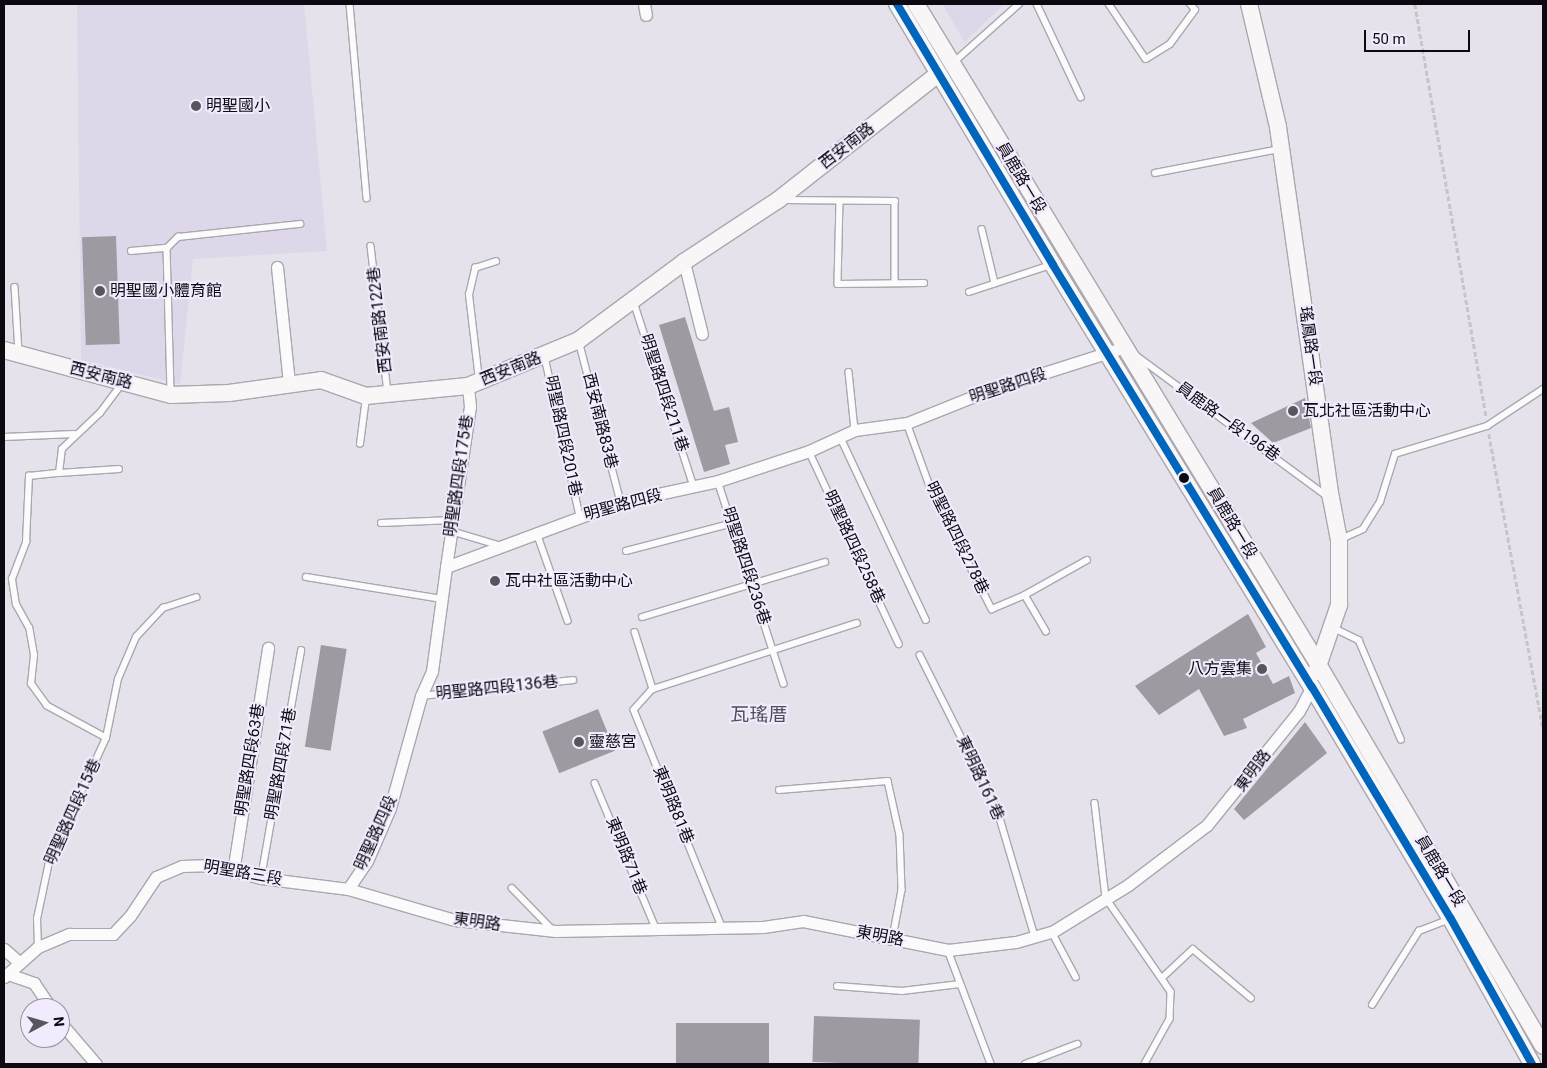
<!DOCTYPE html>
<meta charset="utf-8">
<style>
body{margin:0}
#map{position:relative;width:1547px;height:1068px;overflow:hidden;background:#e5e2ec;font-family:Roboto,"Noto Sans TC",sans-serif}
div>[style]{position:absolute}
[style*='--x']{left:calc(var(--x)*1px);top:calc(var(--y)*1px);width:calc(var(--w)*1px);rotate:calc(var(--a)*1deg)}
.built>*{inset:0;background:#ddd7e9}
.building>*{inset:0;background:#9d9aa1;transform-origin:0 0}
.path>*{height:2.5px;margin-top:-1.25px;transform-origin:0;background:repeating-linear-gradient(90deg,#c6c5c8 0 5px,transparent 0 7.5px)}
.roads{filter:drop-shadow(1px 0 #aaa7ae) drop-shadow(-1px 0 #aaa7ae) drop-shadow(0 1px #aaa7ae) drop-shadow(0 -1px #aaa7ae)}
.lane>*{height:5.5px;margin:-2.75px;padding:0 2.75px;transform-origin:2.75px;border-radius:2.75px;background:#fbfbfc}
.street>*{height:11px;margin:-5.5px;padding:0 5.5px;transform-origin:5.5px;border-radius:5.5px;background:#fbfbfc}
.secondary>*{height:16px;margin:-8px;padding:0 8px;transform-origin:8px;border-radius:8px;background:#f9f6f8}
.bus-1>*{height:8px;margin:-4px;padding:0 4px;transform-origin:4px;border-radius:4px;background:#0065bd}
.dots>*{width:14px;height:14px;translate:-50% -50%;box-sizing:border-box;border:2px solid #f1ebfd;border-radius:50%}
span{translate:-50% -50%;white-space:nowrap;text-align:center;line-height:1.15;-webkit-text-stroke:4px #f1ebfd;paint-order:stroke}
.poi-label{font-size:16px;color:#0c0a10}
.left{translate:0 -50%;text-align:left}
.right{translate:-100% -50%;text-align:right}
.street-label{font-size:16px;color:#0c0a10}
.quarter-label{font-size:19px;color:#514c5a}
.frame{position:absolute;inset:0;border:5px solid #0c0a10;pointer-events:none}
.north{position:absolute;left:20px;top:998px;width:50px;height:50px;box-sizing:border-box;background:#f1ebfd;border:1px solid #95919e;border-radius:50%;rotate:84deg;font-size:14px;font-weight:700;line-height:20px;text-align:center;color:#0c0a10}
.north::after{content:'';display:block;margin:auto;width:18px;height:22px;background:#58565d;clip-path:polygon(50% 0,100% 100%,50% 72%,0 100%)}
.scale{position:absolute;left:1364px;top:30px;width:106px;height:22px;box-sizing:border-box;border:2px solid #0c0a10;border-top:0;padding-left:6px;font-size:15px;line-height:18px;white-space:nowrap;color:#0c0a10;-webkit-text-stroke:4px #f1ebfd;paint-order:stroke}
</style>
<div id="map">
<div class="built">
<i style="clip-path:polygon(77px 4px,304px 4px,327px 251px,193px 259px,180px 384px,81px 360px)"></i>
<i style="clip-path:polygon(942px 4px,1004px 4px,965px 42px)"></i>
</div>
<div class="building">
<i style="left:116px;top:236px;width:108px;height:34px;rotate:88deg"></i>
<i style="clip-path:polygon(685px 317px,714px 411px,729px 407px,738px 442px,725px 445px,730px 464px,704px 472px,659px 325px)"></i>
<i style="clip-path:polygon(1305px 398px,1311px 428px,1273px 443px,1251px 423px)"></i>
<i style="clip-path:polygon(1248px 614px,1266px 647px,1256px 653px,1273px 684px,1289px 676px,1295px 693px,1243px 719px,1247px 728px,1224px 736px,1199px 689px,1159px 715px,1135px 686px)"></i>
<i style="left:321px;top:645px;width:26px;height:103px;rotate:9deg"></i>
<i style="left:598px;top:709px;width:45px;height:60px;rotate:68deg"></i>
<i style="clip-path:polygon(1305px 722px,1327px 753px,1244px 820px,1234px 809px)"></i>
<i style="left:814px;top:1016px;width:106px;height:46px;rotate:2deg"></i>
<i style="left:676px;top:1023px;width:93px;height:41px"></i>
</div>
<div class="path">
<i style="--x:1415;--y:4;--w:418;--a:80.2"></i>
<i style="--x:1489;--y:434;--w:298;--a:79.6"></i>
</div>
<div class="roads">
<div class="lane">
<i style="--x:350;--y:4;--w:195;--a:85"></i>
<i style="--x:1037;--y:4;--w:103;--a:64.7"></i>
<i style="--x:1109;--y:4;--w:66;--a:56.1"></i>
<i style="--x:1146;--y:59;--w:28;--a:-32"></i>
<i style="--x:1170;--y:44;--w:42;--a:-53.7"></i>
<i style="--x:1195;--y:10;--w:8;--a:-130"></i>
<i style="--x:954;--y:62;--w:87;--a:-41.7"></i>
<i style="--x:1155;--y:173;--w:127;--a:-10.9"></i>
<i style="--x:785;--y:200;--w:110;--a:0.5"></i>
<i style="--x:895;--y:201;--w:82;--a:90"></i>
<i style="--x:840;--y:201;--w:83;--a:91.4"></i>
<i style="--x:838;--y:284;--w:86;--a:-0.7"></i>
<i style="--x:982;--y:229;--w:56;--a:76.5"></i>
<i style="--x:371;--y:246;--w:147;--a:83.4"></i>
<i style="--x:167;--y:248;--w:16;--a:-45"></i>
<i style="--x:178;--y:237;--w:123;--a:-6.1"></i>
<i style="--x:131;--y:251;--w:36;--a:-5"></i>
<i style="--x:167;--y:248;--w:144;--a:88.4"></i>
<i style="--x:15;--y:287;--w:65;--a:86.5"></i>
<i style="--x:969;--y:292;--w:86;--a:-18.2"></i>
<i style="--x:634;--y:302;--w:194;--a:72"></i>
<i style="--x:579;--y:341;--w:166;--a:75.4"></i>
<i style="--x:1137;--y:356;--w:236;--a:36.4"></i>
<i style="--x:545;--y:357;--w:163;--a:77.6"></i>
<i style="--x:849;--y:372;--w:58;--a:84.1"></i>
<i style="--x:479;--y:380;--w:86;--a:-96.7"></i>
<i style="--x:469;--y:295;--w:28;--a:-77"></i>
<i style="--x:475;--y:268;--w:22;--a:-18"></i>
<i style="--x:907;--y:423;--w:70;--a:70"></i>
<i style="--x:931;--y:489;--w:135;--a:63.1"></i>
<i style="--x:992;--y:609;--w:36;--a:-23"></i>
<i style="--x:1025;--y:595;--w:71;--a:-29.4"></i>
<i style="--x:840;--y:436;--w:203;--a:64.9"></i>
<i style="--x:4;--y:437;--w:70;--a:-2.5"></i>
<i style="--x:360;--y:444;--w:46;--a:-82.6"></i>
<i style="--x:809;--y:451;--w:213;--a:65"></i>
<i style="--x:59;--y:473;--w:60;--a:-3.8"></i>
<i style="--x:718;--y:481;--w:213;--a:72"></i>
<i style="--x:381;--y:523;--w:72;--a:-2.4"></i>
<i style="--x:451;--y:531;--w:49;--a:16.6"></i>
<i style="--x:537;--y:533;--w:93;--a:70.6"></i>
<i style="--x:1341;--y:539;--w:24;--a:-24"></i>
<i style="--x:1363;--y:529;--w:32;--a:-58"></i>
<i style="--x:1380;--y:502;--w:50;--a:-72.6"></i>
<i style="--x:1395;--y:454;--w:96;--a:-16.9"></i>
<i style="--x:1487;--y:426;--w:67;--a:-33.5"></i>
<i style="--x:626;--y:551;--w:107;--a:-14.6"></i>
<i style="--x:306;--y:577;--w:138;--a:9.2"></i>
<i style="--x:1025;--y:595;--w:42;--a:59.7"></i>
<i style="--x:642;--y:617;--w:191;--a:-16.7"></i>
<i style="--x:1334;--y:628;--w:28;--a:26"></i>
<i style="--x:1359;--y:640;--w:108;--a:67"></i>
<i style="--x:635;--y:632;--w:60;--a:72.5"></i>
<i style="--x:920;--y:655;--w:171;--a:63.3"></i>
<i style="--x:997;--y:808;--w:134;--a:73.5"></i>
<i style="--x:653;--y:689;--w:28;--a:132"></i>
<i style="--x:634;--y:710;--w:234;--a:67.9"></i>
<i style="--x:653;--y:689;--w:214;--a:-17.9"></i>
<i style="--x:421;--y:696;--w:153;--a:-6"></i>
<i style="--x:106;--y:738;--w:60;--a:-78.5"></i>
<i style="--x:118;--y:679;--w:46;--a:-66.8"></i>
<i style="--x:136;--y:637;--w:40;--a:-47"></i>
<i style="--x:163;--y:608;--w:35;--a:-18"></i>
<i style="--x:595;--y:783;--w:157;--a:67.2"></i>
<i style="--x:779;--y:790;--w:109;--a:-4.7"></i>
<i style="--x:888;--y:781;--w:55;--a:77.5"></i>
<i style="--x:900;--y:835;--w:55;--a:87.9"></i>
<i style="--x:902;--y:890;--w:49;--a:100.6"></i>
<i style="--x:1095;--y:803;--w:96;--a:83.4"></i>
<i style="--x:1106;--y:898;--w:114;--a:55.3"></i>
<i style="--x:1171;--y:992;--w:27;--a:92"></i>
<i style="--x:1170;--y:1019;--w:51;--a:119.1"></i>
<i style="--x:261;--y:878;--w:231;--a:-80"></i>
<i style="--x:512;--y:888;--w:59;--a:45.7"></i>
<i style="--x:1052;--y:932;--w:51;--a:61.9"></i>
<i style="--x:38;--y:947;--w:28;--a:-92"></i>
<i style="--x:37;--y:919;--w:58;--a:-78.1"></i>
<i style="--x:49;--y:862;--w:136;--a:-65.3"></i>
<i style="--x:106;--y:738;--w:67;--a:-151.5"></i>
<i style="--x:47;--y:706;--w:27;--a:-126"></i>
<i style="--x:31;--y:684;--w:29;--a:-84"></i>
<i style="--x:34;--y:655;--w:27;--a:-100"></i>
<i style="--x:29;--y:628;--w:26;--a:-119"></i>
<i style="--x:16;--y:605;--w:26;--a:-99"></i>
<i style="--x:12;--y:579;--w:40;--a:-69"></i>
<i style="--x:26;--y:542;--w:66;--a:-87.4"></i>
<i style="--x:29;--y:476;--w:30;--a:-6"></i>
<i style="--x:59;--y:473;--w:24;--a:-83"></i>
<i style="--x:62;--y:449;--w:52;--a:-43.5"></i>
<i style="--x:100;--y:413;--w:35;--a:-53"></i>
<i style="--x:948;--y:950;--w:122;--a:69.3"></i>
<i style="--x:1162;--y:978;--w:42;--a:-43.1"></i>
<i style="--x:1193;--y:949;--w:76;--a:40.2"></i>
<i style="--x:837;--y:986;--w:65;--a:4.4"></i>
<i style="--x:902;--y:991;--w:58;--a:-6.9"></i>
<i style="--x:1372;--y:1005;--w:88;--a:-57.6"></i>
<i style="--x:1419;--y:931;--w:33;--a:-21"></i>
<i style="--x:1025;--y:1064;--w:56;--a:-21"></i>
</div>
<div class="street">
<i style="--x:644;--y:4;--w:11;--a:80"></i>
<i style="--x:684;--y:262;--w:74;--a:76"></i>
<i style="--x:277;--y:267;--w:118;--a:84.1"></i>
<i style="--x:446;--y:567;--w:163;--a:-81.5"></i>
<i style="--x:470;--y:406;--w:20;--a:-96"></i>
<i style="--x:233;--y:872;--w:227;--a:-81.1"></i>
<i style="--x:348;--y:889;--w:34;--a:-56"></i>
<i style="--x:367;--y:861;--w:58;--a:-66.5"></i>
<i style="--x:390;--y:808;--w:116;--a:-74.5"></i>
<i style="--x:421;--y:696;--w:27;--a:-66"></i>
<i style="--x:432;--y:671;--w:105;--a:-82.3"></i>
<i style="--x:446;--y:567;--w:187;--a:-20.4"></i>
<i style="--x:621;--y:502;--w:99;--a:-12.2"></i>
<i style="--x:718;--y:481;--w:96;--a:-18.2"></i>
<i style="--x:809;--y:451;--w:51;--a:-24.5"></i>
<i style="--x:855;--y:430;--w:52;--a:-7.7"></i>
<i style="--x:907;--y:423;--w:83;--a:-21.9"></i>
<i style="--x:984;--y:392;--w:148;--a:-17.7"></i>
<i style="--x:4;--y:949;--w:18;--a:41"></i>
<i style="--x:8;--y:974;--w:28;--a:19"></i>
<i style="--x:34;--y:983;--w:30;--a:56"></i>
<i style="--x:4;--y:977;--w:45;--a:-41.4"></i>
<i style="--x:38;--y:947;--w:34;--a:-23"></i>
<i style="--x:69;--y:934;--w:44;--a:0"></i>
<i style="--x:113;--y:934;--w:25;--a:-47"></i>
<i style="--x:130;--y:916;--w:47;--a:-56.3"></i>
<i style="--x:156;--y:877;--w:28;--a:-23"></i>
<i style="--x:182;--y:866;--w:31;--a:-2"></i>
<i style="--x:213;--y:865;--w:50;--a:15.2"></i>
<i style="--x:261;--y:878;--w:88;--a:7.2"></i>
<i style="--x:348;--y:889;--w:111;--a:16.2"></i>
<i style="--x:455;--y:920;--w:101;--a:6.3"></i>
<i style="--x:555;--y:931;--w:208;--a:-1.1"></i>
<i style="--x:763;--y:927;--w:40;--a:-8.5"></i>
<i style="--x:803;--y:921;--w:148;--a:11.3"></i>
<i style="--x:948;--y:950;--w:68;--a:-6.7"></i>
<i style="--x:1016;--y:942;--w:37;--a:-16"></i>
<i style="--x:1052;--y:932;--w:89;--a:-31.7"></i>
<i style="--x:1128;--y:885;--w:99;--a:-37.2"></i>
<i style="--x:1207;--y:825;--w:146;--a:-51.1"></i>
<i style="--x:1299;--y:711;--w:27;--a:-62"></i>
<i style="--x:60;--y:1022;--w:55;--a:49.4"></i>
</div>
<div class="secondary">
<i style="--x:897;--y:4;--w:304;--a:59.1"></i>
<i style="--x:1053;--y:265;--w:495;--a:58.5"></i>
<i style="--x:1312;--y:687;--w:270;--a:59.1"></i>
<i style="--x:1451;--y:919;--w:166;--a:60.8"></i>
<i style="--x:916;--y:4;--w:773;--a:58.65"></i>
<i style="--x:1318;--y:664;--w:443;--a:59.5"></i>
<i style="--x:1249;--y:4;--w:126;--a:76.7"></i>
<i style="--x:1278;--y:127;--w:375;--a:81.9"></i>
<i style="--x:1331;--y:498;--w:43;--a:79.2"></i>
<i style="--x:1339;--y:540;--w:65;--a:90"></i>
<i style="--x:1339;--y:605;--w:71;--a:108.9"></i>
<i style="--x:4;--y:350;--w:173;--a:15.1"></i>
<i style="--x:171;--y:395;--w:58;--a:-2"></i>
<i style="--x:229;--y:393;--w:93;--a:-8"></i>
<i style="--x:321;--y:380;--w:48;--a:19.6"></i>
<i style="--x:366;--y:396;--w:102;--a:-5.6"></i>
<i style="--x:468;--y:386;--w:120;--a:-22.5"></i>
<i style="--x:579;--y:340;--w:131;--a:-36.6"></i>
<i style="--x:684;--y:262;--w:113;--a:-33.4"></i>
<i style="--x:778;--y:200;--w:204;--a:-38.2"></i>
</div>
</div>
<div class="bus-1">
<i style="--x:897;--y:4;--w:304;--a:59.1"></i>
<i style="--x:1053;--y:265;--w:495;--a:58.5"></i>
<i style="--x:1312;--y:687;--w:270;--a:59.1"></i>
<i style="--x:1451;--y:919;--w:166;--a:60.8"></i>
</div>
<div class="dots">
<i style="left:196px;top:106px;background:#58565d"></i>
<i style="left:100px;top:291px;background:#58565d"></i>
<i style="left:1293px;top:411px;background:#58565d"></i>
<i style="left:1184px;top:478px;background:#0c0a10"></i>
<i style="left:495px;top:581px;background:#58565d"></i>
<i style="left:1262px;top:669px;background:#58565d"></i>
<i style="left:579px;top:742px;background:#58565d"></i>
</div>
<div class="poi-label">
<span class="left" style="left:206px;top:106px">明聖國小</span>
<span class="left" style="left:110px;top:291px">明聖國小體育館</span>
<span class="left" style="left:1303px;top:411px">瓦北社區活動中心</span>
<span class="left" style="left:505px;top:581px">瓦中社區活動中心</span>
<span class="right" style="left:1252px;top:669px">八方雲集</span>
<span class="left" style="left:589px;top:742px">靈慈宮</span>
</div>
<div class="street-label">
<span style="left:847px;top:146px;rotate:-38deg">西安南路</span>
<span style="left:1021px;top:178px;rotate:59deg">員鹿路一段</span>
<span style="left:380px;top:320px;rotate:-97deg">西安南路122巷</span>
<span style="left:1310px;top:346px;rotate:82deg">瑤鳳路一段</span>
<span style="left:511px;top:369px;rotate:-22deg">西安南路</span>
<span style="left:101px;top:376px;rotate:14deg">西安南路</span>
<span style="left:1008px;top:386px;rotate:-18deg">明聖路四段</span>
<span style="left:664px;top:393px;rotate:72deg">明聖路四段211巷</span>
<span style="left:600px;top:421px;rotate:76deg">西安南路83巷</span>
<span style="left:1228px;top:422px;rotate:36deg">員鹿路一段196巷</span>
<span style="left:563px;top:436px;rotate:78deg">明聖路四段201巷</span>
<span style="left:459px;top:476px;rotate:-82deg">明聖路四段175巷</span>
<span style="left:623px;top:505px;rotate:-15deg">明聖路四段</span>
<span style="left:1232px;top:523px;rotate:59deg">員鹿路一段</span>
<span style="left:957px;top:538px;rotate:64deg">明聖路四段278巷</span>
<span style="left:854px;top:547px;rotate:65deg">明聖路四段258巷</span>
<span style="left:746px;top:566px;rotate:72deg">明聖路四段236巷</span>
<span style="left:497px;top:688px;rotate:-6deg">明聖路四段136巷</span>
<span style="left:250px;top:760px;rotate:-81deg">明聖路四段63巷</span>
<span style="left:281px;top:764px;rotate:-80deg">明聖路四段71巷</span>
<span style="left:1253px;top:771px;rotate:-53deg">東明路</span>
<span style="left:980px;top:778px;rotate:65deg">東明路161巷</span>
<span style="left:673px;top:805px;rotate:68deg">東明路81巷</span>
<span style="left:73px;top:812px;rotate:-66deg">明聖路四段15巷</span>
<span style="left:376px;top:833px;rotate:-66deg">明聖路四段</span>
<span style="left:626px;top:856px;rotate:68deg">東明路71巷</span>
<span style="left:1440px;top:871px;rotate:59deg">員鹿路一段</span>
<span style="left:243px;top:873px;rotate:10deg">明聖路三段</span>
<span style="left:477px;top:922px;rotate:8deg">東明路</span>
<span style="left:880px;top:936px;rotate:11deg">東明路</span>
</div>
<div class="quarter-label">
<span style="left:759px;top:715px">瓦瑤厝</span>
</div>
<div class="frame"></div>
<div class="north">N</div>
<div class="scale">50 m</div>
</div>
